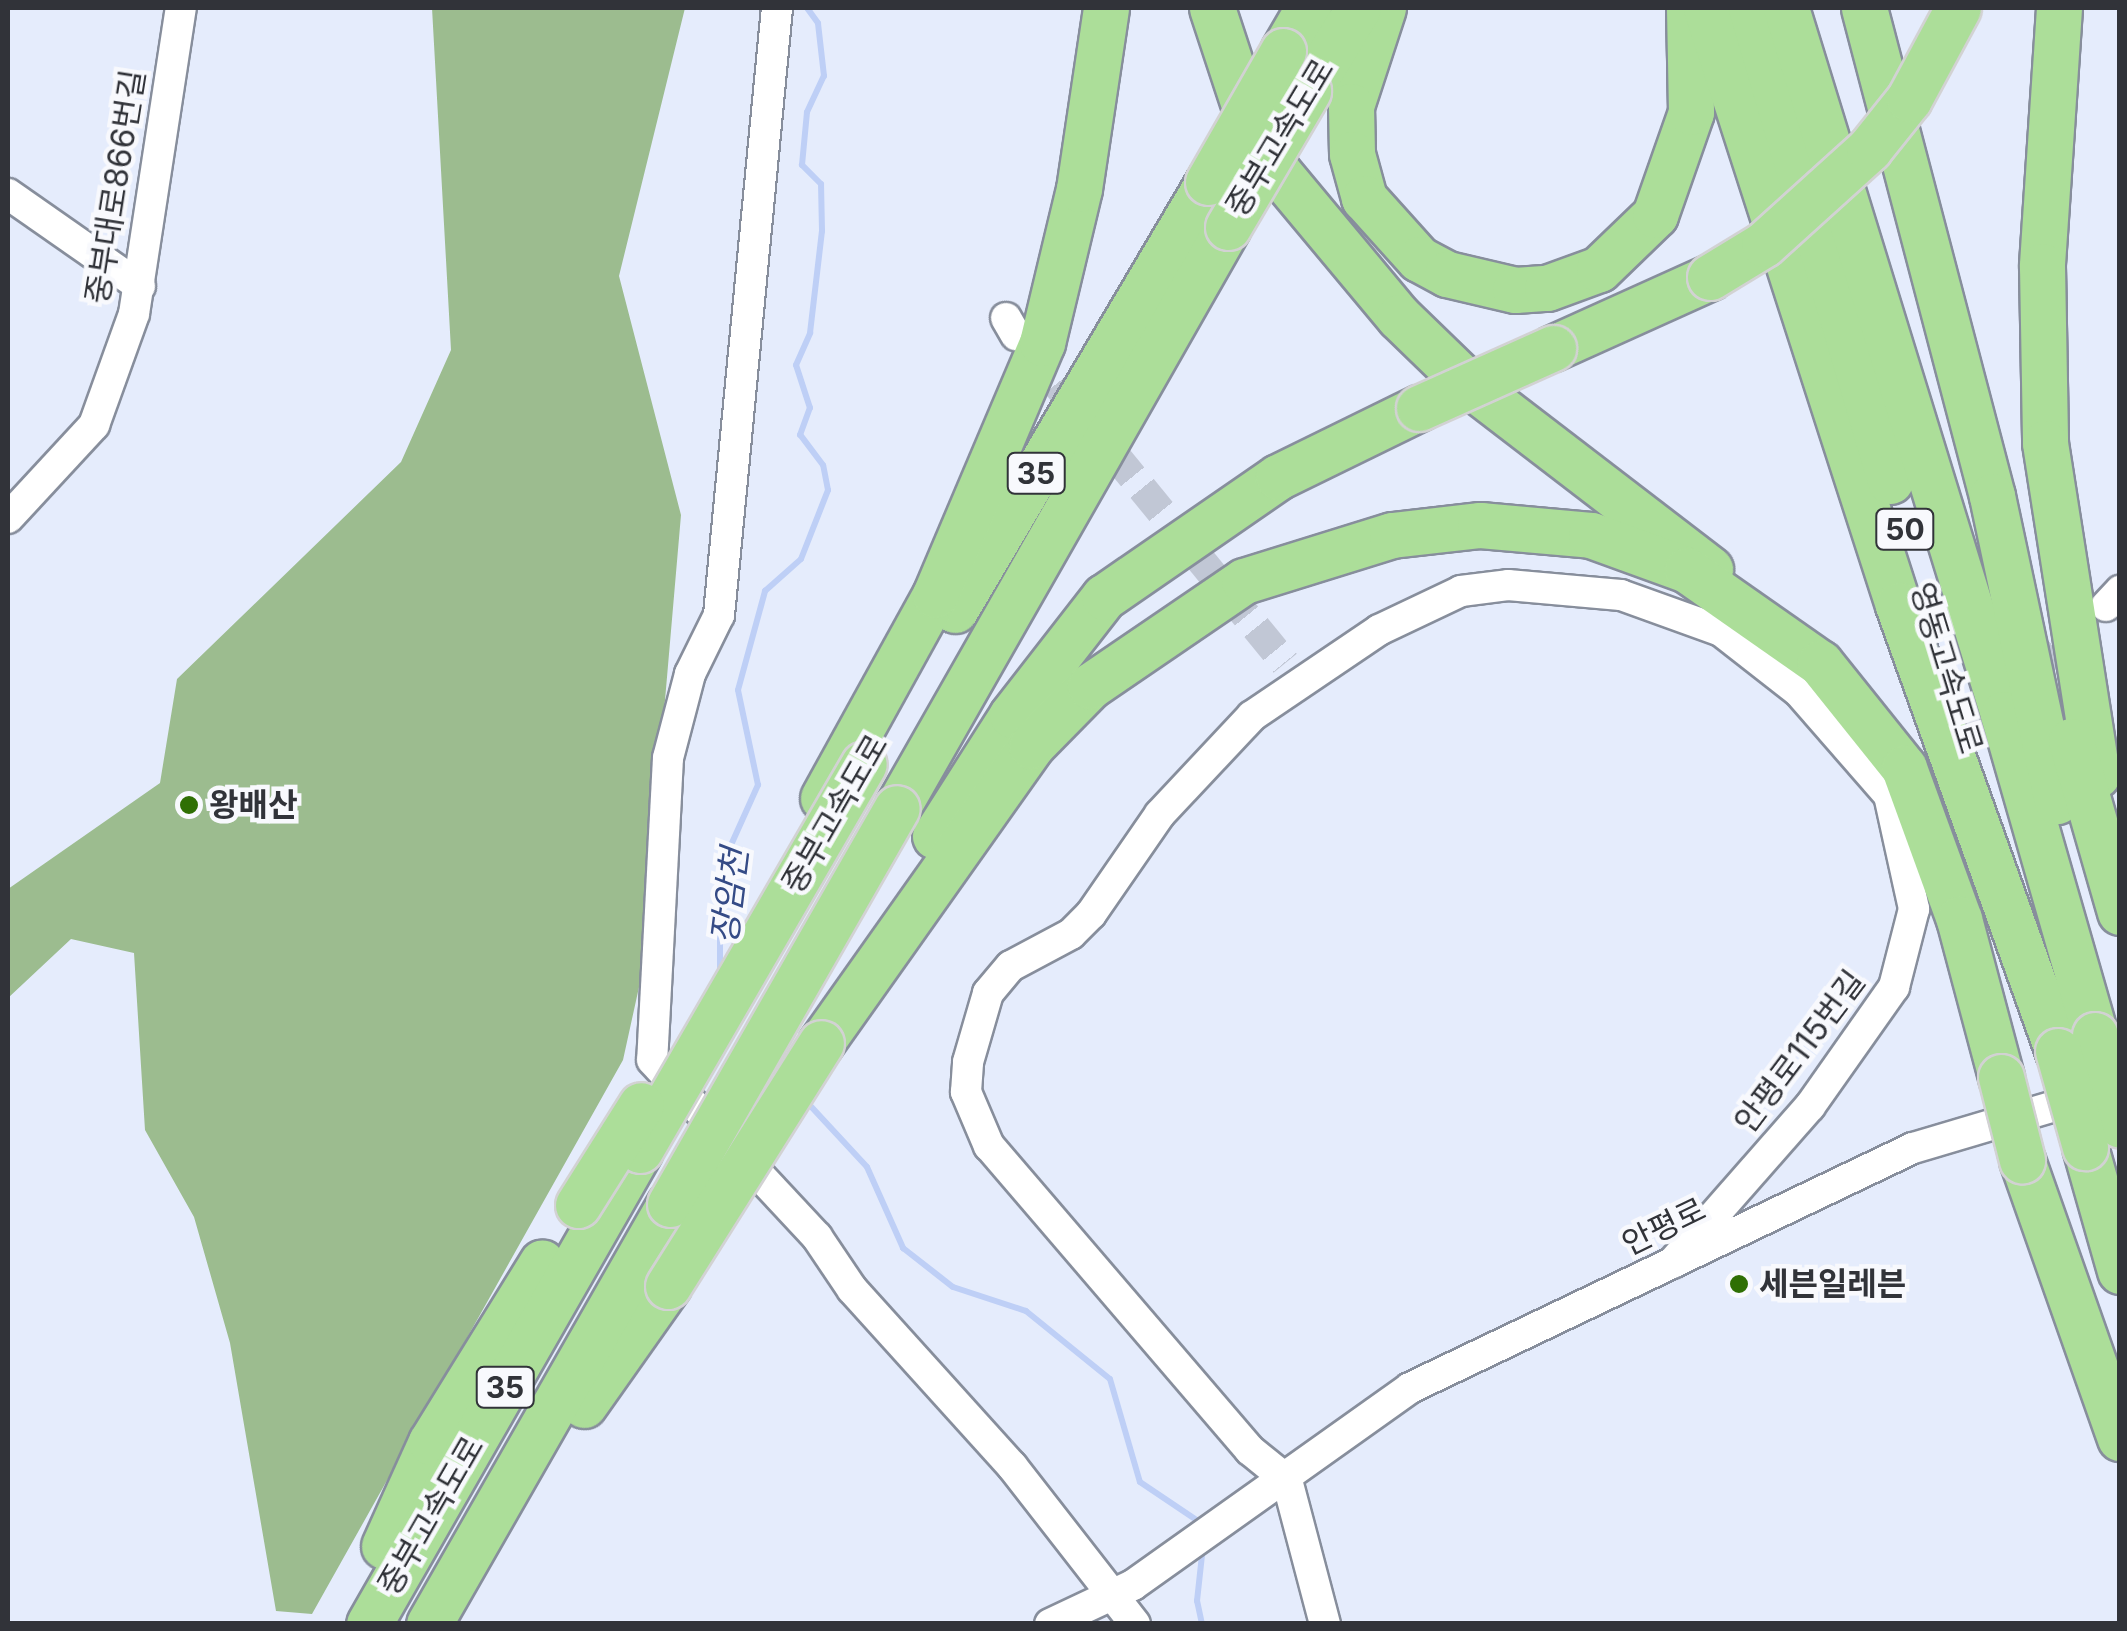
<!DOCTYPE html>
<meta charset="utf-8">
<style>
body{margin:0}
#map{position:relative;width:2127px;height:1631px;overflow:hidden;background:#e5ecfc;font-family:Inter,"Noto Sans KR",sans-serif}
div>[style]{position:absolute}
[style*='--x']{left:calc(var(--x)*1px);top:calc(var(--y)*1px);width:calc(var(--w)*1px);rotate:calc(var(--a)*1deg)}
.forest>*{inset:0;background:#9cbc8f}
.stream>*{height:6px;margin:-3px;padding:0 3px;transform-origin:3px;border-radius:3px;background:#becff6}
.minor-tunnel>*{height:30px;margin-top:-15px;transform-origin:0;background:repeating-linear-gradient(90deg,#c1c7d5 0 30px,transparent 0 45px)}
.roads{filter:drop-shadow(2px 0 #878e9c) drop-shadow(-2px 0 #878e9c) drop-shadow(0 2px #878e9c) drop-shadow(0 -2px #878e9c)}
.minor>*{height:30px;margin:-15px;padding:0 15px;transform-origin:15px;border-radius:15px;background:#fff}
.highway>*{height:45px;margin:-22.5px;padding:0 22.5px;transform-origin:22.5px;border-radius:22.5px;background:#acde99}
.bridges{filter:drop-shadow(2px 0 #d2d2d3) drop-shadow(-2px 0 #d2d2d3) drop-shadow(0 2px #d2d2d3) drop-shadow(0 -2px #d2d2d3)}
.highway-bridge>*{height:45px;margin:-22.5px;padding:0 22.5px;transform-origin:22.5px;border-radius:22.5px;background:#acde99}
.dots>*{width:28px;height:28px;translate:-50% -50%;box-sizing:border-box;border:5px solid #f8f9fd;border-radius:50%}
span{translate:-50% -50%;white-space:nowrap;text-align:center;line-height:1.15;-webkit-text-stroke:9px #f8f9fd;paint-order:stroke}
.shield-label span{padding:2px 8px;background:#f8f9fd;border:2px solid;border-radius:8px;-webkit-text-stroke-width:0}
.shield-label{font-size:30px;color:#313339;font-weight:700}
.street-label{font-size:32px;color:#313339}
.poi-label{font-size:32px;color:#313339;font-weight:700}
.left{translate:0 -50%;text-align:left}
.water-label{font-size:35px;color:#354b86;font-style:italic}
.frame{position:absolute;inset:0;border:10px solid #313339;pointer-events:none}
</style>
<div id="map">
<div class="forest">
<i style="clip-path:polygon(432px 8px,685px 8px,619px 276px,681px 515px,641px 978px,623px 1060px,312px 1614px,276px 1611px,230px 1343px,194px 1217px,145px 1130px,134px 953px,71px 939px,8px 998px,8px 889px,160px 783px,177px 679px,401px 462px,451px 350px)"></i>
</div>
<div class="stream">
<i style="--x:720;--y:975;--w:60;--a:-90"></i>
<i style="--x:720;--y:915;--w:71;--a:-81.1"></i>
<i style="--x:731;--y:845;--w:66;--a:-65.8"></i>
<i style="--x:758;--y:785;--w:97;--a:-101.9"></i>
<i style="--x:738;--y:690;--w:103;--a:-74.7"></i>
<i style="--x:765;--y:591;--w:48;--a:-41.6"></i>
<i style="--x:801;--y:559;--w:74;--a:-68.6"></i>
<i style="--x:828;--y:490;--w:25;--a:-101"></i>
<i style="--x:823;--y:465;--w:38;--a:-127"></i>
<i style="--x:800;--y:435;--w:29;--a:-70"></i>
<i style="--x:810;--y:408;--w:45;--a:-108"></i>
<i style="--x:796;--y:365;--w:35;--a:-66"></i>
<i style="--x:810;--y:333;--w:103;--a:-83.3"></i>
<i style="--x:822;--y:231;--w:47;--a:-91.2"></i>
<i style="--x:821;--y:184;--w:27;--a:-135"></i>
<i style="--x:802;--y:165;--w:53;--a:-84.6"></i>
<i style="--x:807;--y:112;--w:40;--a:-65"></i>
<i style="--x:824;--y:76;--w:53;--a:-96.5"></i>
<i style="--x:818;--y:23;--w:19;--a:-126"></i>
<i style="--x:805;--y:1100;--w:91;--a:47.2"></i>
<i style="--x:867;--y:1167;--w:89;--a:66"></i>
<i style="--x:903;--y:1248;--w:63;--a:38"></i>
<i style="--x:953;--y:1287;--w:77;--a:18.2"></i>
<i style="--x:1026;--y:1311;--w:108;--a:39"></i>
<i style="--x:1110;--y:1379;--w:107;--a:73.8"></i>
<i style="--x:1140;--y:1482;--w:77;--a:33.9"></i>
<i style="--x:1202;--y:1624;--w:24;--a:-102"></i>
<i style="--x:1197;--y:1601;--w:55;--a:-83.8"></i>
</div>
<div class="minor-tunnel">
<i style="--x:1028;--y:349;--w:406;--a:50.7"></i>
<i style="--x:1898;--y:788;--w:249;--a:-41.3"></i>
</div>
<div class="roads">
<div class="minor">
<i style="--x:777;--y:8;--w:610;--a:95.46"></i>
<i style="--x:719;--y:615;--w:66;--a:116.2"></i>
<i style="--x:690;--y:674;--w:87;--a:104.7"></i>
<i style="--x:668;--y:758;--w:302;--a:93"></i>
<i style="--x:652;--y:1060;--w:242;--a:47"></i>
<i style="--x:817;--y:1237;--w:63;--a:56.1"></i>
<i style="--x:852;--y:1289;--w:239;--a:47.9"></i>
<i style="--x:1012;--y:1466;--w:200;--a:52.1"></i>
<i style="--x:8;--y:194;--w:161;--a:34.9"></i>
<i style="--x:1006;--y:318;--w:20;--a:60"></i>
<i style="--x:8;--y:518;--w:127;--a:-47.2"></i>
<i style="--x:94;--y:425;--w:118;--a:-70.2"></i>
<i style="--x:134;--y:314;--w:310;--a:-81.3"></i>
<i style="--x:2106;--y:606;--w:21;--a:-47"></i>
<i style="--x:1050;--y:1624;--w:92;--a:-25.2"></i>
<i style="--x:1133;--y:1585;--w:340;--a:-35.4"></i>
<i style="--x:1410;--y:1388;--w:557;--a:-25.51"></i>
<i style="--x:1913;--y:1148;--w:184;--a:-16.5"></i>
<i style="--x:1325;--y:1624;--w:149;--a:-104.8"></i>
<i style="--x:1287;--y:1480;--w:48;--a:-141"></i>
<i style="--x:1250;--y:1450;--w:401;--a:-130.6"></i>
<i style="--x:989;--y:1146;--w:59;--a:-113.1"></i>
<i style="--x:966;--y:1092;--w:30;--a:-86"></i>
<i style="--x:968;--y:1062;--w:72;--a:-73.8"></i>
<i style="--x:988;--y:993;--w:35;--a:-50"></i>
<i style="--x:1011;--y:966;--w:68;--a:-28.1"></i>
<i style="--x:1071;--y:934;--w:28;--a:-45"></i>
<i style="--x:1091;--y:914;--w:121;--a:-55.4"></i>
<i style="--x:1160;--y:814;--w:134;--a:-46.8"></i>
<i style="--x:1252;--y:716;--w:153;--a:-34.1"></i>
<i style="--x:1379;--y:630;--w:91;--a:-25.4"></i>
<i style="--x:1461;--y:591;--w:47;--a:-7.3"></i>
<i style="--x:1508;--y:585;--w:113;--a:5.1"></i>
<i style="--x:1621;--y:595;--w:106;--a:19.8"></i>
<i style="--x:1721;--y:631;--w:99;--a:38"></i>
<i style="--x:1799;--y:692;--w:137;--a:48.9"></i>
<i style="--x:1889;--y:795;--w:117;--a:77.6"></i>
<i style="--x:1914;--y:909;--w:81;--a:104.4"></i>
<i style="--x:1894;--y:987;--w:146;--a:125.2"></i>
<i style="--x:1810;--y:1106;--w:209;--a:131.3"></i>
</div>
<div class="highway">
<i style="--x:1212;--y:8;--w:128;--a:71.8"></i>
<i style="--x:1252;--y:130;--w:49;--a:58.2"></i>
<i style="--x:1278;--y:172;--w:189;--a:50.2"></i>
<i style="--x:1399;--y:317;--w:92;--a:44.1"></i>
<i style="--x:1465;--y:381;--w:309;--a:37.5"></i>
<i style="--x:1383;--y:8;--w:103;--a:108.1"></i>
<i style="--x:1351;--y:106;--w:48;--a:88.8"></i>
<i style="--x:1352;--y:154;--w:46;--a:74.7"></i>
<i style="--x:1364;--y:198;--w:82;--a:48"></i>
<i style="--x:1419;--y:259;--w:32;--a:28"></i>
<i style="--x:1447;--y:274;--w:70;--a:13.2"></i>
<i style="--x:1515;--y:290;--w:32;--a:-4"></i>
<i style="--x:1547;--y:288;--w:55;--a:-20.1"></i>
<i style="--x:1599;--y:269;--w:78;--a:-44"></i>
<i style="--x:1655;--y:215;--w:109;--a:-70.7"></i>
<i style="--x:1691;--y:112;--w:103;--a:-91.1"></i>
<i style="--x:1706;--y:8;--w:627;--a:72.17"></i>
<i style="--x:1898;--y:605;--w:474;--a:70.3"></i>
<i style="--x:1751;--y:8;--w:493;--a:73.6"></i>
<i style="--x:1786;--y:8;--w:739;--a:72.91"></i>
<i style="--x:2003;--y:714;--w:334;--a:74"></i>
<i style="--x:1864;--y:8;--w:505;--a:75.3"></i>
<i style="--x:1992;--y:496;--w:312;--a:78"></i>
<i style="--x:2059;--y:8;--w:259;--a:93.8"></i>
<i style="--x:2042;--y:266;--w:177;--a:89"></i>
<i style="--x:2045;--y:443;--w:336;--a:81.1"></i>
<i style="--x:1283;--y:51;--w:50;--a:-59.8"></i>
<i style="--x:1308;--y:91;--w:97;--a:-58.9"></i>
<i style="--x:1553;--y:348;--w:172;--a:-24.3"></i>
<i style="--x:955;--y:610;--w:497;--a:-59.4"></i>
<i style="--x:2071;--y:741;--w:178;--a:74"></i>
<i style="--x:823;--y:798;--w:232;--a:-61.1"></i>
<i style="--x:935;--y:595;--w:274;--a:-67"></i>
<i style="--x:1042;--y:343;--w:158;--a:-76.5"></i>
<i style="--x:1079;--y:189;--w:183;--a:-81.5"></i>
<i style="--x:897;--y:808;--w:669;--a:-60.33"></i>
<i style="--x:935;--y:836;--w:143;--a:-57.5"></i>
<i style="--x:1012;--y:715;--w:150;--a:-52.1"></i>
<i style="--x:1104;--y:597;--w:211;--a:-34.6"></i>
<i style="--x:1278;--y:477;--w:157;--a:-26.1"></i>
<i style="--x:821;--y:1043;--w:364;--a:-54.7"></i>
<i style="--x:1031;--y:746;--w:84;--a:-45.5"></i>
<i style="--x:1090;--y:686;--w:186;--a:-34.3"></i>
<i style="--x:1244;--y:581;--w:155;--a:-17.3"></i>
<i style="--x:1392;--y:535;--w:89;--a:-6.5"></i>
<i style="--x:1480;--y:525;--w:111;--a:5.1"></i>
<i style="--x:1591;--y:535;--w:102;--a:20"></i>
<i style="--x:1687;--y:570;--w:162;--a:35"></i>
<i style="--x:1820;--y:663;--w:134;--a:51.3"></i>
<i style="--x:1904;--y:768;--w:161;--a:70"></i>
<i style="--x:1959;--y:919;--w:163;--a:75.1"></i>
<i style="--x:2085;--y:1147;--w:129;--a:74.2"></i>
<i style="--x:2022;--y:1160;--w:295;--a:70.6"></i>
<i style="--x:584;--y:1405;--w:146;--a:-54.8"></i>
<i style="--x:384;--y:1546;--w:114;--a:-65.7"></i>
<i style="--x:431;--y:1442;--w:211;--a:-58.3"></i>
<i style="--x:369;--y:1624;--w:546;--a:-60.24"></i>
<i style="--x:429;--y:1624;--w:484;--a:-60.2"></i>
</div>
</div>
<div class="bridges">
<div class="highway-bridge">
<i style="--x:1208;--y:182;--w:151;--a:-60.2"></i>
<i style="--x:1228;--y:227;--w:158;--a:-59.5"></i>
<i style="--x:1710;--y:277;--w:63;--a:-31.4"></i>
<i style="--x:1764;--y:244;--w:142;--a:-42.1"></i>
<i style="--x:1869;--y:149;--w:64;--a:-51.3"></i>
<i style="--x:1909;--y:99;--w:103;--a:-61.7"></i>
<i style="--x:1419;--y:408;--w:147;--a:-24.1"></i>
<i style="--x:2095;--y:1035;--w:93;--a:74.5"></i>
<i style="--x:2058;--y:1051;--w:100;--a:74.3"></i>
<i style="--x:2001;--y:1077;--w:86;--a:75.8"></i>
<i style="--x:640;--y:1150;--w:446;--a:-59.9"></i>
<i style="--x:670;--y:1204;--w:456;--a:-60.2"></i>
<i style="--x:578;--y:1205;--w:118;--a:-57.8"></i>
<i style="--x:668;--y:1286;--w:287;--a:-57.8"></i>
</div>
</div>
<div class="dots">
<i style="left:189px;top:805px;background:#2f6f04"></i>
<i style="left:1739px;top:1284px;background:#2f6f04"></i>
</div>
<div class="shield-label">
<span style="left:1036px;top:473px">35</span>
<span style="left:1905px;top:529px">50</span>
<span style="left:505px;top:1387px">35</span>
</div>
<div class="street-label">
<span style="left:1280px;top:138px;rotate:-59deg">중부고속도로</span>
<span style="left:116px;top:187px;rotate:-81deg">중부대로866번길</span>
<span style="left:1946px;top:668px;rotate:73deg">영동고속도로</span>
<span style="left:835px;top:814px;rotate:-60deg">중부고속도로</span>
<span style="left:1800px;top:1052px;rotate:-53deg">안평로115번길</span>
<span style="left:1664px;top:1227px;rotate:-26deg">안평로</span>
<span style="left:431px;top:1516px;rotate:-60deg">중부고속도로</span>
</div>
<div class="poi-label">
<span class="left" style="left:209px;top:805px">왕배산</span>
<span class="left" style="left:1759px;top:1284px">세븐일레븐</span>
</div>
<div class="water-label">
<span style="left:729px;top:896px;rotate:-83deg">장암천</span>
</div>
<div class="frame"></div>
</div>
